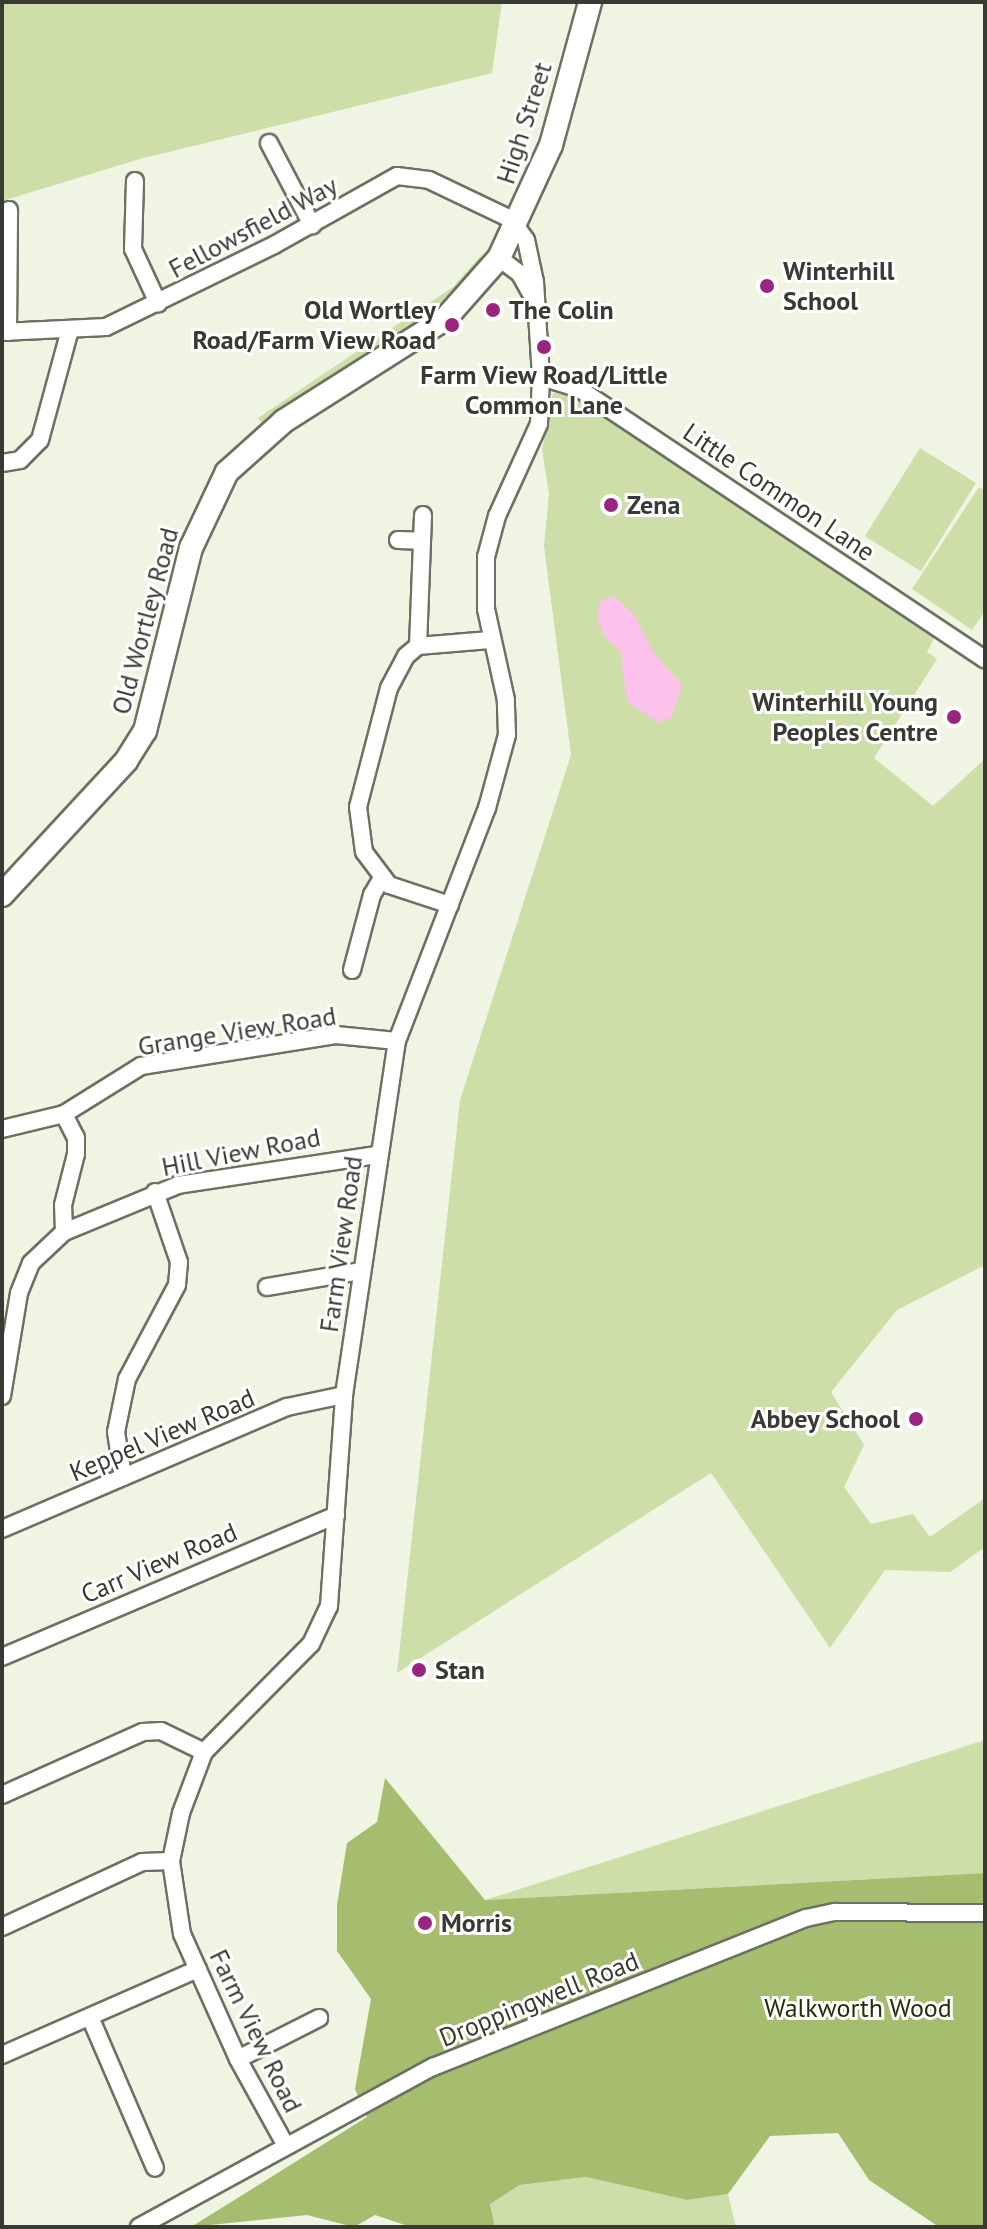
<!DOCTYPE html>
<style>
body{margin:0}
#map{position:relative;width:987px;height:2229px;overflow:hidden;background:#eff5e2;font-family:"PT Sans",sans-serif}
div>[style]{position:absolute}
[style*='--x']{left:calc(var(--x)*1px);top:calc(var(--y)*1px);width:calc(var(--w)*1px);rotate:calc(var(--a)*1deg)}
.green>*{inset:0;background:#cedea9;transform-origin:0 0}
.forest>*{inset:0;background:#a6bd6f}
.water>*{inset:0;background:#fcc2eb}
.roads{filter:drop-shadow(2px 0 #6c7161) drop-shadow(-2px 0 #6c7161) drop-shadow(0 2px #6c7161) drop-shadow(0 -2px #6c7161)}
.street>*{height:16px;margin:-8px;padding:0 8px;transform-origin:8px;border-radius:8px;background:#fff}
.secondary>*{height:22px;margin:-11px;padding:0 11px;transform-origin:11px;border-radius:11px;background:#fff}
.dots>*{width:22px;height:22px;translate:-50% -50%;box-sizing:border-box;border:4px solid #fff;border-radius:50%}
span{translate:-50% -50%;white-space:nowrap;text-align:center;line-height:1.15;-webkit-text-stroke:6px #fff;paint-order:stroke}
.street-label{font-size:26px;color:#383a33}
.poi-label{font-size:26px;color:#383a33;font-weight:700}
.left{translate:0 -50%;text-align:left}
.right{translate:-100% -50%;text-align:right}
.park-label{font-size:26px;color:#252d0b}
.frame{position:absolute;inset:0;border:4px solid #383a33;pointer-events:none}
</style>
<div id="map">
<div class="green">
<i style="clip-path:polygon(2px 2px,502px 2px,492px 73px,140px 159px,2px 201px)"></i>
<i style="clip-path:polygon(483px 253px,460px 293px,410px 335px,263px 425px,258px 418px,453px 287px)"></i>
<i style="clip-path:polygon(553px 393px,592px 397px,936px 634px,927px 652px,937px 659px,874px 758px,933px 806px,985px 759px,985px 1265px,897px 1310px,831px 1392px,864px 1445px,844px 1487px,871px 1524px,913px 1514px,930px 1537px,985px 1498px,985px 1547px,950px 1572px,885px 1570px,830px 1648px,711px 1473px,397px 1673px,460px 1100px,571px 755px,544px 546px,549px 494px,542px 450px)"></i>
<i style="left:920px;top:448px;width:66px;height:104px;rotate:32deg"></i>
<i style="clip-path:polygon(979px 487px,985px 491px,985px 611px,972px 630px,912px 589px)"></i>
<i style="clip-path:polygon(985px 1740px,985px 1873px,485px 1900px)"></i>
<i style="clip-path:polygon(586px 2177px,687px 2200px,728px 2194px,736px 2227px,495px 2227px,490px 2204px,520px 2185px)"></i>
</div>
<div class="forest">
<i style="clip-path:polygon(385px 1778px,485px 1900px,985px 1873px,985px 2227px,939px 2227px,869px 2180px,838px 2133px,770px 2136px,728px 2194px,687px 2200px,586px 2177px,520px 2185px,490px 2204px,495px 2227px,411px 2227px,375px 2215px,354px 2227px,307px 2215px,191px 2227px,367px 2117px,355px 2089px,371px 1999px,337px 1951px,337px 1905px,347px 1843px,377px 1822px)"></i>
</div>
<div class="water">
<i style="clip-path:polygon(614px 596px,635px 616px,653px 652px,682px 685px,671px 718px,657px 722px,627px 701px,620px 650px,605px 637px,597px 617px,600px 602px)"></i>
</div>
<div class="roads">
<div class="street">
<i style="--x:269;--y:143;--w:93;--a:62.3"></i>
<i style="--x:135;--y:181;--w:68;--a:91.7"></i>
<i style="--x:133;--y:249;--w:60;--a:65.2"></i>
<i style="--x:499;--y:258;--w:26;--a:37"></i>
<i style="--x:520;--y:274;--w:26;--a:61"></i>
<i style="--x:2;--y:332;--w:104;--a:-2.8"></i>
<i style="--x:106;--y:327;--w:187;--a:-26"></i>
<i style="--x:274;--y:245;--w:141;--a:-29.3"></i>
<i style="--x:397;--y:176;--w:32;--a:7"></i>
<i style="--x:429;--y:180;--w:98;--a:25.5"></i>
<i style="--x:8;--y:332;--w:122;--a:-89.5"></i>
<i style="--x:541;--y:377;--w:39;--a:17"></i>
<i style="--x:578;--y:388;--w:489;--a:33.7"></i>
<i style="--x:2;--y:463;--w:18;--a:-9"></i>
<i style="--x:20;--y:460;--w:28;--a:-45"></i>
<i style="--x:40;--y:440;--w:111;--a:-74.8"></i>
<i style="--x:398;--y:540;--w:24;--a:2"></i>
<i style="--x:418;--y:646;--w:131;--a:-87.8"></i>
<i style="--x:450;--y:905;--w:64;--a:-161.8"></i>
<i style="--x:389;--y:885;--w:41;--a:-127.1"></i>
<i style="--x:364;--y:852;--w:45;--a:-97.6"></i>
<i style="--x:358;--y:807;--w:123;--a:-75.4"></i>
<i style="--x:389;--y:688;--w:36;--a:-62"></i>
<i style="--x:406;--y:656;--w:16;--a:-40"></i>
<i style="--x:418;--y:646;--w:72;--a:-4.8"></i>
<i style="--x:352;--y:970;--w:78;--a:-75.1"></i>
<i style="--x:372;--y:895;--w:20;--a:-60"></i>
<i style="--x:2;--y:1129;--w:64;--a:-13.6"></i>
<i style="--x:64;--y:1114;--w:91;--a:-31.9"></i>
<i style="--x:141;--y:1066;--w:197;--a:-9"></i>
<i style="--x:336;--y:1035;--w:61;--a:5.6"></i>
<i style="--x:64;--y:1232;--w:27;--a:-92"></i>
<i style="--x:63;--y:1205;--w:53;--a:-75.7"></i>
<i style="--x:76;--y:1154;--w:16;--a:-90"></i>
<i style="--x:76;--y:1138;--w:27;--a:-117"></i>
<i style="--x:267;--y:1287;--w:95;--a:-9.7"></i>
<i style="--x:2;--y:1396;--w:104;--a:-80.6"></i>
<i style="--x:19;--y:1293;--w:32;--a:-68"></i>
<i style="--x:31;--y:1263;--w:45;--a:-43.2"></i>
<i style="--x:64;--y:1232;--w:123;--a:-22.4"></i>
<i style="--x:178;--y:1185;--w:201;--a:-8.6"></i>
<i style="--x:123;--y:1477;--w:46;--a:-98.8"></i>
<i style="--x:116;--y:1432;--w:54;--a:-78.3"></i>
<i style="--x:127;--y:1379;--w:106;--a:-62"></i>
<i style="--x:177;--y:1285;--w:23;--a:-85"></i>
<i style="--x:179;--y:1262;--w:74;--a:-108.9"></i>
<i style="--x:2;--y:1529;--w:310;--a:-23.2"></i>
<i style="--x:287;--y:1407;--w:58;--a:-11.9"></i>
<i style="--x:2;--y:1657;--w:363;--a:-23"></i>
<i style="--x:2;--y:1795;--w:154;--a:-24.1"></i>
<i style="--x:143;--y:1732;--w:18;--a:-3"></i>
<i style="--x:161;--y:1731;--w:48;--a:26"></i>
<i style="--x:2;--y:1927;--w:154;--a:-24.9"></i>
<i style="--x:142;--y:1862;--w:29;--a:-2"></i>
<i style="--x:90;--y:2017;--w:164;--a:66.7"></i>
<i style="--x:2;--y:2055;--w:214;--a:-23.7"></i>
<i style="--x:238;--y:2059;--w:91;--a:-26.8"></i>
<i style="--x:286;--y:2146;--w:99;--a:-118.9"></i>
<i style="--x:238;--y:2059;--w:137;--a:-114.1"></i>
<i style="--x:182;--y:1934;--w:74;--a:-98.6"></i>
<i style="--x:171;--y:1861;--w:49;--a:-78.2"></i>
<i style="--x:181;--y:1813;--w:65;--a:-69.3"></i>
<i style="--x:204;--y:1752;--w:152;--a:-45.3"></i>
<i style="--x:311;--y:1644;--w:42;--a:-64.7"></i>
<i style="--x:329;--y:1606;--w:212;--a:-85.9"></i>
<i style="--x:344;--y:1395;--w:358;--a:-81.5"></i>
<i style="--x:397;--y:1041;--w:250;--a:-68.9"></i>
<i style="--x:487;--y:808;--w:76;--a:-74.7"></i>
<i style="--x:507;--y:735;--w:35;--a:-92"></i>
<i style="--x:506;--y:700;--w:93;--a:-102.4"></i>
<i style="--x:486;--y:609;--w:52;--a:-90"></i>
<i style="--x:486;--y:557;--w:42;--a:-75"></i>
<i style="--x:497;--y:516;--w:101;--a:-65.5"></i>
<i style="--x:539;--y:424;--w:47;--a:-87.6"></i>
<i style="--x:541;--y:377;--w:95;--a:-93.6"></i>
<i style="--x:535;--y:282;--w:43;--a:-102.1"></i>
<i style="--x:526;--y:240;--w:19;--a:-126"></i>
<i style="--x:139;--y:2227;--w:335;--a:-28.6"></i>
<i style="--x:433;--y:2067;--w:402;--a:-21.8"></i>
<i style="--x:806;--y:1918;--w:30;--a:-12"></i>
<i style="--x:835;--y:1912;--w:150;--a:0.4"></i>
</div>
<div class="secondary">
<i style="--x:2;--y:895;--w:183;--a:-47.2"></i>
<i style="--x:126;--y:761;--w:36;--a:-58"></i>
<i style="--x:145;--y:731;--w:189;--a:-75.9"></i>
<i style="--x:191;--y:548;--w:84;--a:-64.7"></i>
<i style="--x:227;--y:472;--w:76;--a:-41.8"></i>
<i style="--x:284;--y:421;--w:191;--a:-32.4"></i>
<i style="--x:445;--y:319;--w:81;--a:-48.5"></i>
<i style="--x:499;--y:258;--w:124;--a:-65.3"></i>
<i style="--x:551;--y:145;--w:148;--a:-74.7"></i>
</div>
</div>
<div class="dots">
<i style="left:767px;top:286px;background:#992581"></i>
<i style="left:493px;top:310px;background:#992581"></i>
<i style="left:452px;top:325px;background:#992581"></i>
<i style="left:544px;top:347px;background:#992581"></i>
<i style="left:611px;top:505px;background:#992581"></i>
<i style="left:954px;top:717px;background:#992581"></i>
<i style="left:916px;top:1419px;background:#992581"></i>
<i style="left:419px;top:1670px;background:#992581"></i>
<i style="left:425px;top:1923px;background:#992581"></i>
</div>
<div class="street-label">
<span style="left:524px;top:123px;rotate:-72deg">High Street</span>
<span style="left:253px;top:227px;rotate:-28deg">Fellowsfield Way</span>
<span style="left:779px;top:492px;rotate:34deg">Little Common Lane</span>
<span style="left:145px;top:621px;rotate:-75deg">Old Wortley Road</span>
<span style="left:237px;top:1031px;rotate:-9deg">Grange View Road</span>
<span style="left:241px;top:1152px;rotate:-11deg">Hill View Road</span>
<span style="left:341px;top:1244px;rotate:-82deg">Farm View Road</span>
<span style="left:162px;top:1435px;rotate:-23deg">Keppel View Road</span>
<span style="left:159px;top:1563px;rotate:-23deg">Carr View Road</span>
<span style="left:539px;top:1999px;rotate:-22deg">Droppingwell Road</span>
<span style="left:256px;top:2031px;rotate:64deg">Farm View Road</span>
</div>
<div class="poi-label">
<span class="left" style="left:783px;top:286px">Winterhill<br>School</span>
<span class="right" style="left:436px;top:325px">Old Wortley<br>Road/Farm View Road</span>
<span class="left" style="left:509px;top:310px">The Colin</span>
<span style="left:544px;top:390px">Farm View Road/Little<br>Common Lane</span>
<span class="left" style="left:627px;top:505px">Zena</span>
<span class="right" style="left:938px;top:717px">Winterhill Young<br>Peoples Centre</span>
<span class="right" style="left:900px;top:1419px">Abbey School</span>
<span class="left" style="left:435px;top:1670px">Stan</span>
<span class="left" style="left:441px;top:1923px">Morris</span>
</div>
<div class="park-label">
<span style="left:858px;top:2008px">Walkworth Wood</span>
</div>
<div class="frame"></div>
</div>
